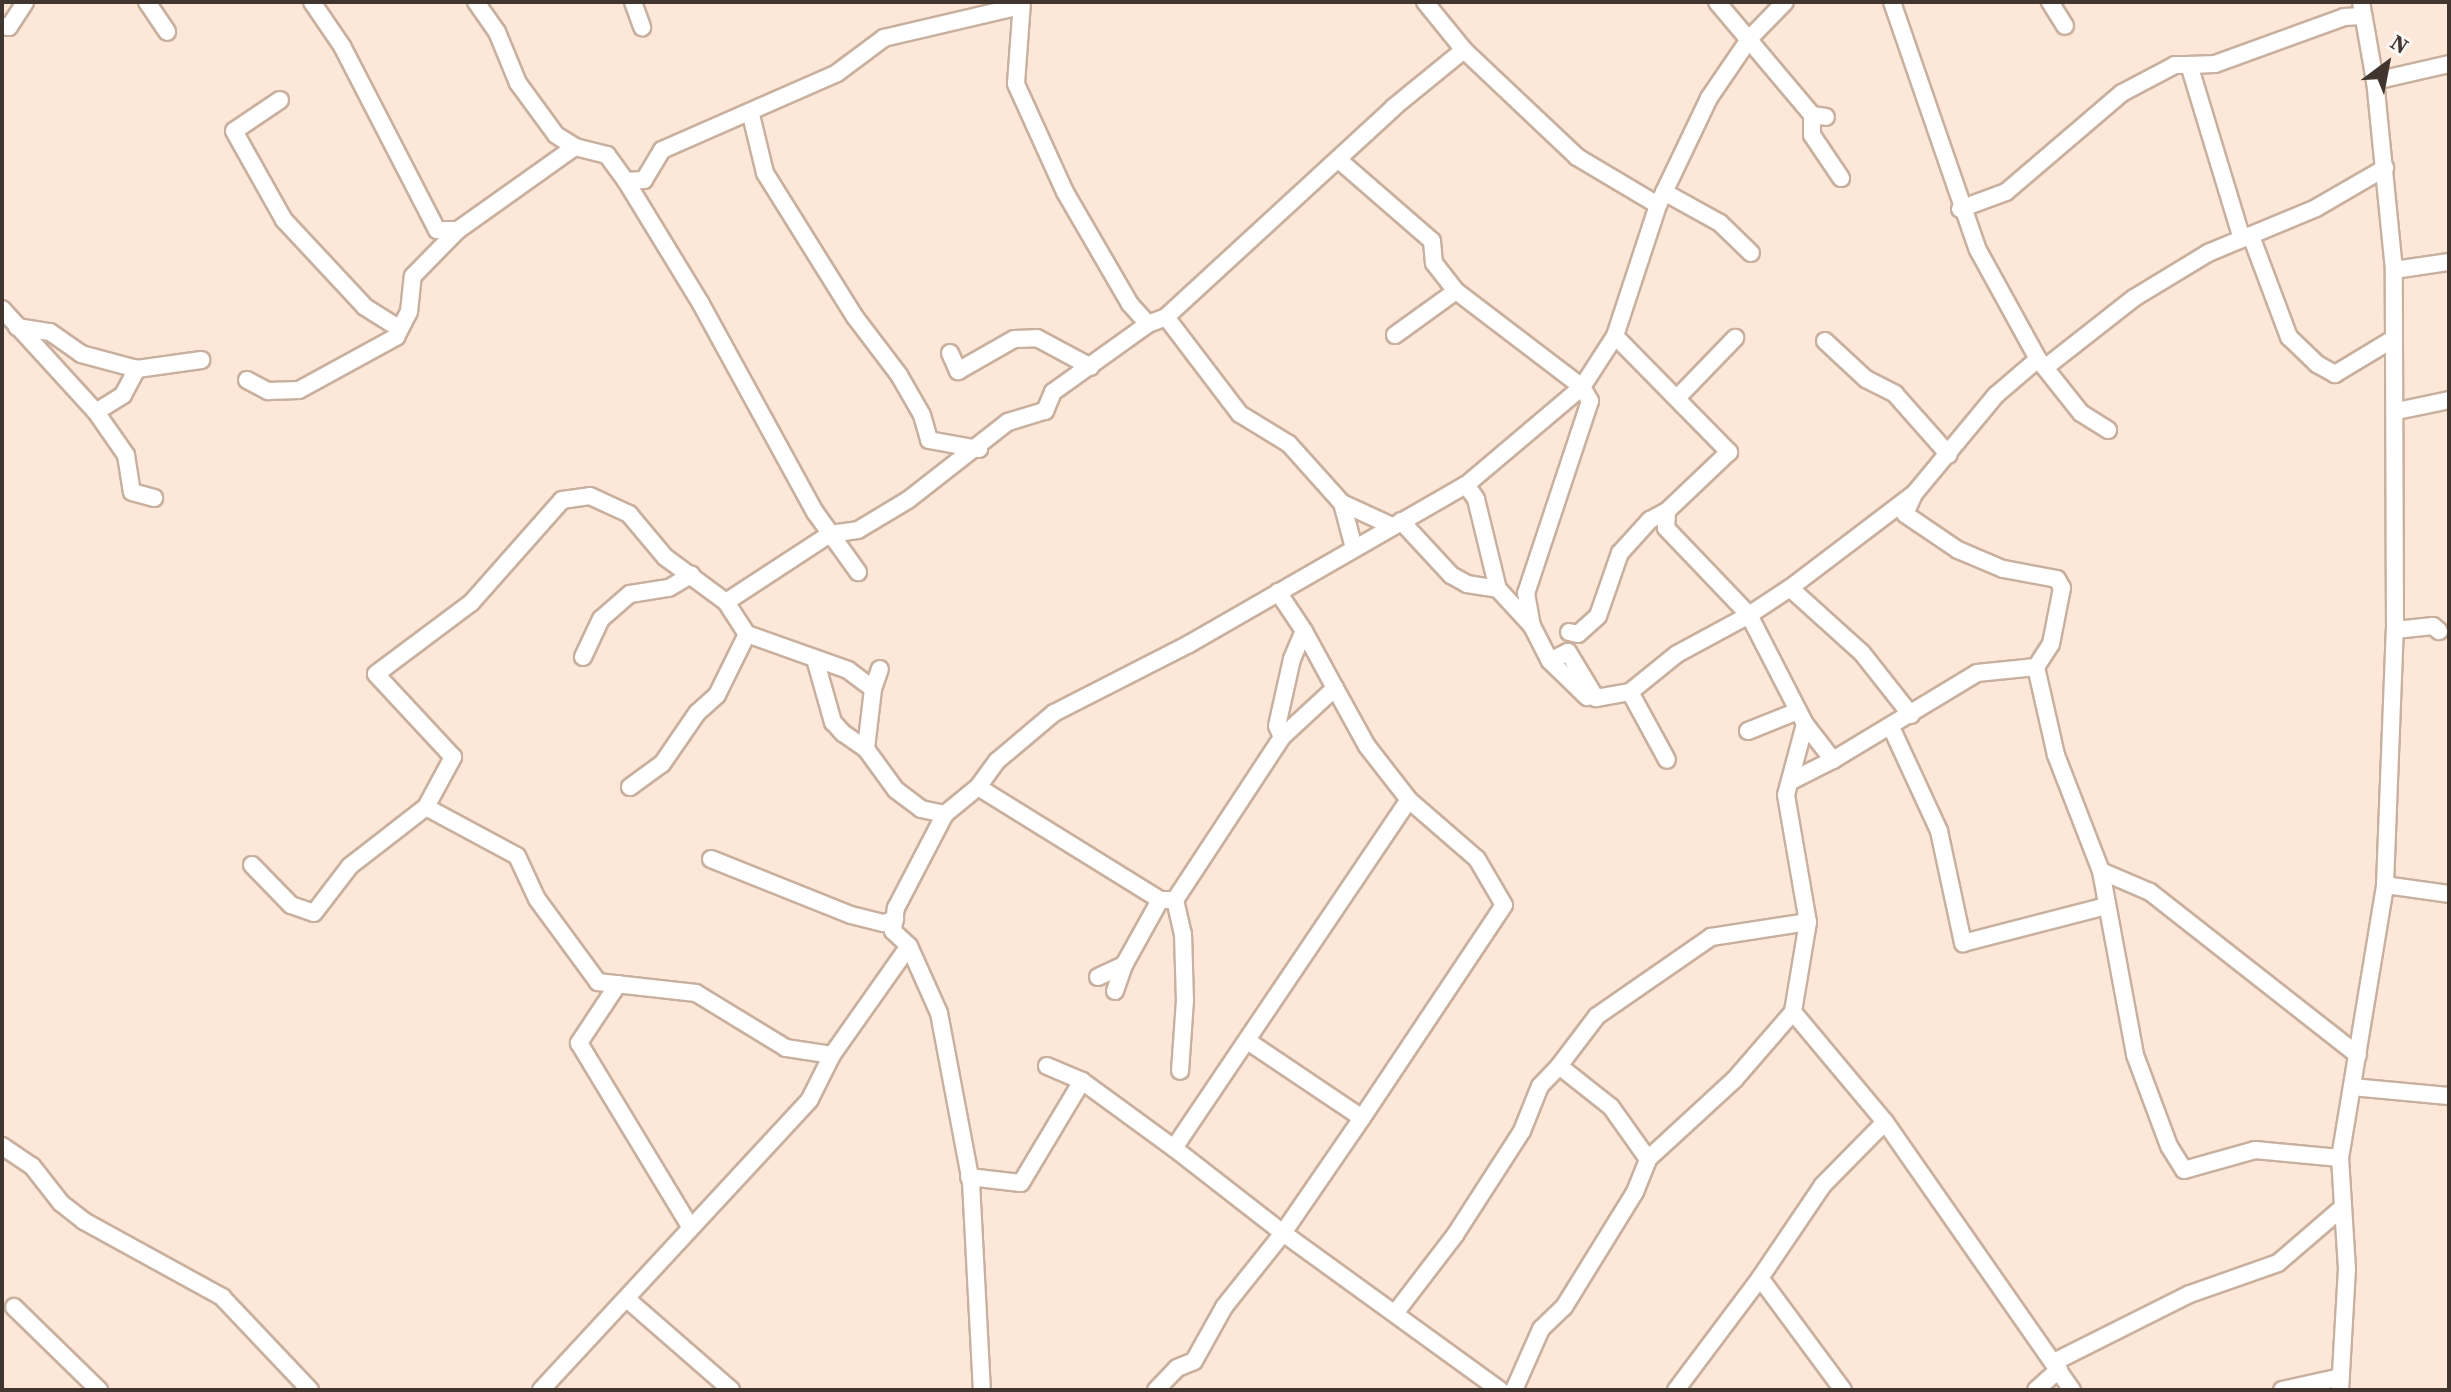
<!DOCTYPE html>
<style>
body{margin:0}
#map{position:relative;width:2451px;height:1392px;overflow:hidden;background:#fce7d8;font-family:"Source Serif 4",serif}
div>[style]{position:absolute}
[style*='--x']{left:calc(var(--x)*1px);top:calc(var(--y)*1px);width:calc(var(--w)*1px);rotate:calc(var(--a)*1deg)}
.roads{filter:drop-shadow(2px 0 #c9b09e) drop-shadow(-2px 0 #c9b09e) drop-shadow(0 2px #c9b09e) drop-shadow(0 -2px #c9b09e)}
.minor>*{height:16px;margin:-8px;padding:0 8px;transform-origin:8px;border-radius:8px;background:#fff}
span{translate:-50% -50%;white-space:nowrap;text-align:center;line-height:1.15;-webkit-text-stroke:6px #fdf8f4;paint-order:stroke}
.frame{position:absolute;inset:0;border:4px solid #40362f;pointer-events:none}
.north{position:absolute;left:2347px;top:24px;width:80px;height:80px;-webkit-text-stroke:6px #fdf8f4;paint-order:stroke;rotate:32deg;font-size:22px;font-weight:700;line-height:32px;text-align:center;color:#40362f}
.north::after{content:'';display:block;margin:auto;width:28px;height:36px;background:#40362f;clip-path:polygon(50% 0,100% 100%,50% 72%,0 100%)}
</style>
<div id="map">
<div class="roads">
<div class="minor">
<i style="--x:147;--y:2;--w:36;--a:56"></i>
<i style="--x:312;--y:2;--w:53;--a:55.7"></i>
<i style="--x:342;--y:46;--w:207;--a:62.7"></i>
<i style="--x:437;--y:230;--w:21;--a:0"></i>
<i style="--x:458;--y:230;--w:143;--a:-35.4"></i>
<i style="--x:476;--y:2;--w:37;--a:55"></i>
<i style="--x:497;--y:32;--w:55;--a:67.6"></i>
<i style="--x:518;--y:83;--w:64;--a:53.8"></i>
<i style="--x:556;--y:135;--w:22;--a:32"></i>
<i style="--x:575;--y:147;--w:33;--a:14"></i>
<i style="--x:607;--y:155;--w:32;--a:54"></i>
<i style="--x:626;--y:181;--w:144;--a:58.6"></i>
<i style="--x:701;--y:304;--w:237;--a:61.3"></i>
<i style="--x:815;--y:512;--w:74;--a:54.4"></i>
<i style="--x:633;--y:2;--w:27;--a:70"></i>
<i style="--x:1022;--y:2;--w:82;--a:94.2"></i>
<i style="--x:1016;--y:84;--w:119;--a:65.6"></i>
<i style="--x:1065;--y:192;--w:129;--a:59.9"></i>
<i style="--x:1130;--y:304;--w:27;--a:48"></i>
<i style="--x:1425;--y:2;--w:62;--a:50.9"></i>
<i style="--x:1464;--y:50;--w:156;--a:43.4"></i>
<i style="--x:1577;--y:157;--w:94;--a:30.7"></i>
<i style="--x:1717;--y:2;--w:148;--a:49.9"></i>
<i style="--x:1812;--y:115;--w:14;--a:8"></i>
<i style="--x:1892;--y:2;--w:262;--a:70.9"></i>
<i style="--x:1978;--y:250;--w:124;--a:61.2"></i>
<i style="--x:2038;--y:359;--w:69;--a:51.5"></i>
<i style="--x:2081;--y:413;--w:32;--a:32"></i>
<i style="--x:2050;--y:2;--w:28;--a:58"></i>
<i style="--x:2;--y:26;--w:7;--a:8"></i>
<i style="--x:9;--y:27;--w:30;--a:-57"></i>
<i style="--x:2375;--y:81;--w:76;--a:-12.9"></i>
<i style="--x:280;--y:100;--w:55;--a:146"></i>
<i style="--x:234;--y:131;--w:102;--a:60.7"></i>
<i style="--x:284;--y:220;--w:119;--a:47"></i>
<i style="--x:365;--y:307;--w:41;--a:32.2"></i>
<i style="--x:751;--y:115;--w:60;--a:76.4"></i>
<i style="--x:765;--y:173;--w:170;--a:58"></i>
<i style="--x:855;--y:317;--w:73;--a:52.8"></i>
<i style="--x:899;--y:375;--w:46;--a:60.1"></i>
<i style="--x:922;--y:415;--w:26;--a:74"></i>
<i style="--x:929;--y:440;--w:51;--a:10.2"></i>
<i style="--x:1812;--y:115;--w:20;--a:90"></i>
<i style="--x:1812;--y:135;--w:52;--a:56"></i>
<i style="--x:1340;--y:161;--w:122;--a:41"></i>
<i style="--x:1432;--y:241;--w:22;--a:85"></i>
<i style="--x:1434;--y:263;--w:36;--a:52"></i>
<i style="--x:1456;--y:291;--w:158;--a:37.3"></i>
<i style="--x:1582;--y:387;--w:16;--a:60"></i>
<i style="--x:1590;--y:401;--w:202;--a:108.4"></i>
<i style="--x:1526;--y:593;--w:34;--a:80"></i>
<i style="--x:1532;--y:626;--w:39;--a:63"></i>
<i style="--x:1550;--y:661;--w:20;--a:-27"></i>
<i style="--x:1568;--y:652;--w:54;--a:58.7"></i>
<i style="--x:1596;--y:698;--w:35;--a:-10"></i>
<i style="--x:1630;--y:692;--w:60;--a:-39"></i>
<i style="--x:1677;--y:654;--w:82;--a:-28.4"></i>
<i style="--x:1749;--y:615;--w:123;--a:62.8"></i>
<i style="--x:1805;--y:724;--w:46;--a:52.1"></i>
<i style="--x:1833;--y:760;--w:168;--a:-31.1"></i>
<i style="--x:1977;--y:673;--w:59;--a:-5.8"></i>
<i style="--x:2036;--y:667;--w:27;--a:-57"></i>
<i style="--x:2051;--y:644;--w:57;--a:-78.9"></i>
<i style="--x:2062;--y:588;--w:10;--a:-119"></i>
<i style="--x:2057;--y:579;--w:55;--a:-169.5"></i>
<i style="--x:2003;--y:569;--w:49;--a:-157.1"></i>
<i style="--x:1958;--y:550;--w:64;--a:-145.8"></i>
<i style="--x:1905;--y:514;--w:22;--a:-66"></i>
<i style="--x:1914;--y:494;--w:129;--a:-50.4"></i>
<i style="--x:1996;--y:395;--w:55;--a:-40.6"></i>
<i style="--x:626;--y:181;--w:18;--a:-3"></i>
<i style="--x:644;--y:180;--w:35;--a:-59"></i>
<i style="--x:662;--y:150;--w:191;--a:-23.7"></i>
<i style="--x:837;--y:73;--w:59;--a:-36.7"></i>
<i style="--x:884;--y:38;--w:140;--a:-13.2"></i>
<i style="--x:1664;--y:192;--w:64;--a:29"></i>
<i style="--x:1720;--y:223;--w:43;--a:44.1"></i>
<i style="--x:1960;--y:209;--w:49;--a:-20.3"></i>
<i style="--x:2006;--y:192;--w:153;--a:-40.5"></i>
<i style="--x:2122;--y:93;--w:60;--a:-27.8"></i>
<i style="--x:2175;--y:65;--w:14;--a:0"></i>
<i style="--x:2251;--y:236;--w:108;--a:69.4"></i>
<i style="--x:2289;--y:337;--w:39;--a:44"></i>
<i style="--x:2317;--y:364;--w:21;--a:29"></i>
<i style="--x:2335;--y:374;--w:68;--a:-31.1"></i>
<i style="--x:2242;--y:239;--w:182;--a:-106.9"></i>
<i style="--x:2189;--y:65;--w:26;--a:-2"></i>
<i style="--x:2215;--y:64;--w:137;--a:-20"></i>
<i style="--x:2344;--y:17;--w:19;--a:-3"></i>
<i style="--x:2394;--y:270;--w:56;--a:-8.3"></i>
<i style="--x:2;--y:309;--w:139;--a:47.6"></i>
<i style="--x:96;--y:412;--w:32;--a:-32"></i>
<i style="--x:123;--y:395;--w:30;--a:-62"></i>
<i style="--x:137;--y:369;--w:65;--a:-8"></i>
<i style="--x:1166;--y:317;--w:122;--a:52.7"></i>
<i style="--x:1240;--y:414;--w:57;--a:31.5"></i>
<i style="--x:1289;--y:444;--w:79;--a:48.1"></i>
<i style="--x:1342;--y:503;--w:47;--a:75.1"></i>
<i style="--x:17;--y:327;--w:33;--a:9"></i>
<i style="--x:50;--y:332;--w:38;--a:35"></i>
<i style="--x:81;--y:354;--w:58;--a:15"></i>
<i style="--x:1395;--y:335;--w:75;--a:-35.8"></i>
<i style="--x:1615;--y:336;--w:163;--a:45.5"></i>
<i style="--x:1729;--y:452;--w:86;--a:136.4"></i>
<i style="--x:1667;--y:511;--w:17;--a:93"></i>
<i style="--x:1666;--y:528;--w:120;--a:46.3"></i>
<i style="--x:1749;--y:615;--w:49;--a:-33.4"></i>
<i style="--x:1790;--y:588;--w:97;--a:42.1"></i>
<i style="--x:1862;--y:653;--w:79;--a:51.7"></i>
<i style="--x:1825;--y:341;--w:56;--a:42.8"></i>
<i style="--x:1866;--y:379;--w:33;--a:27"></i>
<i style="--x:1895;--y:394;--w:81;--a:48.5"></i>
<i style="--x:950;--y:353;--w:20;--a:66"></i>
<i style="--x:958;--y:371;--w:64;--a:-29.7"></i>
<i style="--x:1014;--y:339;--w:23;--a:-2"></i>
<i style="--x:1037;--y:338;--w:61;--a:28.2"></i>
<i style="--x:2046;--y:367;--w:112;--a:-38.1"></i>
<i style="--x:2134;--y:298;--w:87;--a:-31.3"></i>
<i style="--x:2208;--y:253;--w:117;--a:-22.6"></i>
<i style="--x:2316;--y:208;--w:80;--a:-30.1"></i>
<i style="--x:247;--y:380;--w:24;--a:28"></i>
<i style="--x:268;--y:391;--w:31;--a:-2"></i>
<i style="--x:299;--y:390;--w:111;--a:-28.7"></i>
<i style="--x:396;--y:337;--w:28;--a:-63"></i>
<i style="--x:409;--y:312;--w:36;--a:-84"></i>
<i style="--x:413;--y:276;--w:64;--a:-45.6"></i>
<i style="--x:1679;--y:396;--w:81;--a:-46"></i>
<i style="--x:2397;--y:411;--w:53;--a:-11.9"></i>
<i style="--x:96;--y:412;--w:52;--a:55.1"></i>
<i style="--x:126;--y:455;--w:37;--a:81"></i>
<i style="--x:132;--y:492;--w:23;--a:15"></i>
<i style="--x:1466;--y:485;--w:17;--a:54"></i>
<i style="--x:1476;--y:499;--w:93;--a:76.3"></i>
<i style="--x:1498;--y:589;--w:50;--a:47.4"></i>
<i style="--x:1342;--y:503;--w:55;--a:24.7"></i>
<i style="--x:1401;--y:521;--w:74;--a:47.2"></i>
<i style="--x:1451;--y:575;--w:18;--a:29"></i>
<i style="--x:1467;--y:584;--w:31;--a:9"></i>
<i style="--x:1790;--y:588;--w:156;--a:-37.2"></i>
<i style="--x:1278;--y:592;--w:47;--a:56.3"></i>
<i style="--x:1304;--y:631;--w:65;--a:61.5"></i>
<i style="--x:1335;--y:688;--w:72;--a:137.2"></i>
<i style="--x:1282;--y:737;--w:12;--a:-114"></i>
<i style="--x:1277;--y:726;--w:69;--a:-77.4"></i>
<i style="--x:1292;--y:659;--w:30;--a:-67"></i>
<i style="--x:726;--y:602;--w:124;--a:-33.2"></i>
<i style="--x:830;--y:534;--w:28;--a:-8"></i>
<i style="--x:858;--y:530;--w:58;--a:-31"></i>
<i style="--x:908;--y:500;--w:127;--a:-38"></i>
<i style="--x:1008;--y:422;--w:39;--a:-17"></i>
<i style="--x:1045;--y:411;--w:21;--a:-67"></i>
<i style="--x:1053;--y:392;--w:117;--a:-35.6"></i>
<i style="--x:1148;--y:324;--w:19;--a:-21"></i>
<i style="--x:1166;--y:317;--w:310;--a:-42.6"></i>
<i style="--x:1394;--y:107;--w:90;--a:-39.2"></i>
<i style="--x:2395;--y:630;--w:38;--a:-6"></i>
<i style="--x:2433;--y:626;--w:8;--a:40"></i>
<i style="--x:1569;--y:632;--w:9;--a:13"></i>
<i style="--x:1578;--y:634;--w:27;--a:-42"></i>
<i style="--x:1598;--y:616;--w:67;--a:-70.8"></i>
<i style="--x:1620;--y:553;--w:45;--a:-47.7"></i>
<i style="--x:1650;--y:520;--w:19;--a:-28"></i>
<i style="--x:583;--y:657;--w:42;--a:-64.7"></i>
<i style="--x:601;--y:619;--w:38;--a:-41"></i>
<i style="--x:630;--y:594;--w:39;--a:-9"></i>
<i style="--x:669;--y:588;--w:26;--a:-31"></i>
<i style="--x:815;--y:659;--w:66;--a:74.1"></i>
<i style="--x:833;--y:722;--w:15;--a:48"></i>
<i style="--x:843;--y:733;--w:28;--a:35"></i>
<i style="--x:866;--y:749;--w:51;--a:53.8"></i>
<i style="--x:896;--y:790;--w:31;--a:37"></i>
<i style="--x:921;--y:809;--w:25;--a:12"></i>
<i style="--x:1550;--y:661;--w:52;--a:44.2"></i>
<i style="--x:2036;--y:667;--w:90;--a:77.2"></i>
<i style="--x:2056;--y:755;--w:124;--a:68.8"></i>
<i style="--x:2101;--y:871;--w:187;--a:79.5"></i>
<i style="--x:2135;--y:1055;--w:97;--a:69.5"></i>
<i style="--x:2169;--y:1146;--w:28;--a:58"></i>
<i style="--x:2184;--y:1170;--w:74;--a:-15.7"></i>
<i style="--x:2255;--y:1150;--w:85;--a:5.4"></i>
<i style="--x:1335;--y:688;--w:66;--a:61.1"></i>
<i style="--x:1367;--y:746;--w:68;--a:52.1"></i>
<i style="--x:1409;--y:800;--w:90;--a:40.9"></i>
<i style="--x:1477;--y:859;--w:53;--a:59.6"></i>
<i style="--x:1504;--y:905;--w:256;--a:123.7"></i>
<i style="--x:873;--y:689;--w:21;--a:-71"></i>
<i style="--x:1630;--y:692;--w:77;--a:61.4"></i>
<i style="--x:1805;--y:724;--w:73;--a:105"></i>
<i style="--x:1786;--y:795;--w:129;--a:80.2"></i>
<i style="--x:1808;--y:922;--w:91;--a:99.5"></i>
<i style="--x:1793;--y:1012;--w:89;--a:130.9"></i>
<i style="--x:1735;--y:1079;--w:118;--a:137.4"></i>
<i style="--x:1648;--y:1159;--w:64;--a:-125.4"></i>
<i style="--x:1611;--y:1107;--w:66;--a:-141.7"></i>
<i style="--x:1559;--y:1066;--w:63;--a:-52.8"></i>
<i style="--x:1597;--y:1016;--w:139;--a:-34.7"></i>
<i style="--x:1711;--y:937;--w:98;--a:-8.8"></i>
<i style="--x:1891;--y:727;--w:115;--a:65.2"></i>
<i style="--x:1939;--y:831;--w:115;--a:77.9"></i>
<i style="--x:1963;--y:943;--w:148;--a:-14.5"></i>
<i style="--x:1748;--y:731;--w:54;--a:-21.8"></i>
<i style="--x:1791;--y:781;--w:47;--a:-26.6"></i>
<i style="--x:630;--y:787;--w:39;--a:-36"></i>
<i style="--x:662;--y:764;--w:62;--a:-55.5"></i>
<i style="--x:697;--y:713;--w:27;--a:-42"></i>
<i style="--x:717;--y:695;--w:68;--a:-63.8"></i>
<i style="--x:978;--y:787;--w:214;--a:31.8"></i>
<i style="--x:1160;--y:900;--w:15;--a:0"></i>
<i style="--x:1175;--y:900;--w:195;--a:-56.7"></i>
<i style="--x:711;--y:859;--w:151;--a:21.8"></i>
<i style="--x:851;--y:915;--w:34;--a:14"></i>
<i style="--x:884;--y:923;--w:12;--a:-20"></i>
<i style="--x:252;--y:865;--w:56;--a:45.7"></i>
<i style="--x:291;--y:905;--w:24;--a:19"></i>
<i style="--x:314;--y:913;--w:59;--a:-52.5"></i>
<i style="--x:350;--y:866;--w:96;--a:-37.8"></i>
<i style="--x:2101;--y:871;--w:53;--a:23.2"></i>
<i style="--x:2150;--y:892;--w:264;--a:38.1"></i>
<i style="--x:2385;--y:885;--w:65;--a:8"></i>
<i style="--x:1175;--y:900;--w:35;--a:77"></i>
<i style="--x:1183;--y:934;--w:66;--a:88.3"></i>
<i style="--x:1185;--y:1000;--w:71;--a:94"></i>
<i style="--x:909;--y:946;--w:73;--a:65.9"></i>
<i style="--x:939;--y:1013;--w:172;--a:79.3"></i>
<i style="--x:971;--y:1182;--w:208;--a:87"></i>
<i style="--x:1098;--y:977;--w:29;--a:-25"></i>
<i style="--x:1124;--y:965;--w:74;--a:-61"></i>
<i style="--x:618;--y:984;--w:71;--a:123.5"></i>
<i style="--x:579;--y:1043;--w:214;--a:58.8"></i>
<i style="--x:1115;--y:991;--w:28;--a:-71"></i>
<i style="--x:1793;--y:1012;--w:143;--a:50.1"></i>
<i style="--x:1885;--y:1122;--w:327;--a:55.1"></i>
<i style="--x:1249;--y:1042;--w:136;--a:33.9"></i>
<i style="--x:1362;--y:1118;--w:140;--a:124.5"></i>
<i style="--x:1283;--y:1233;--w:138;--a:-142.1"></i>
<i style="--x:1174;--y:1148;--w:420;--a:-56"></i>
<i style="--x:832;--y:1055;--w:47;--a:-171.3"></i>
<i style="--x:786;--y:1048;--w:105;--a:-148.6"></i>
<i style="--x:696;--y:993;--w:99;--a:-173.6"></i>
<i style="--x:598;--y:982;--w:103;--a:-126.3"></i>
<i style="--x:537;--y:899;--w:47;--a:-114.9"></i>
<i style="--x:517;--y:856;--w:103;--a:-151.7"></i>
<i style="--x:426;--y:807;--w:57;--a:-61.6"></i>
<i style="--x:453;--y:757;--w:113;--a:-132.9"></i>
<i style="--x:376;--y:674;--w:119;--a:-36.8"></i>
<i style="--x:471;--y:603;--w:137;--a:-48.5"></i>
<i style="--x:562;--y:500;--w:28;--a:-8"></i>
<i style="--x:590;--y:496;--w:43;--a:24.8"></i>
<i style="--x:629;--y:514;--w:56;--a:50.1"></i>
<i style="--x:665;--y:557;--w:76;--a:36.4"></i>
<i style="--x:726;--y:602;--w:38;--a:57"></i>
<i style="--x:747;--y:634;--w:107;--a:19.6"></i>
<i style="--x:848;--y:670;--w:31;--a:37"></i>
<i style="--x:873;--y:689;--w:60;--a:96.7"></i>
<i style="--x:1047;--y:1066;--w:38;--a:23"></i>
<i style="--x:1082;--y:1081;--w:114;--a:36.1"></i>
<i style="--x:2352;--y:1087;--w:97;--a:5.3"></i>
<i style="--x:2;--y:1146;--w:36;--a:34"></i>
<i style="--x:32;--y:1166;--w:47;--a:51.9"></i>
<i style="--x:61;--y:1203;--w:29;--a:38"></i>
<i style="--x:84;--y:1221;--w:158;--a:28.8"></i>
<i style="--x:222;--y:1297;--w:128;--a:46.6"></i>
<i style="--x:969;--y:1177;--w:52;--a:6.6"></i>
<i style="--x:1021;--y:1183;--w:119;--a:-59.1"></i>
<i style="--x:628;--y:1300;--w:137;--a:41.1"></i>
<i style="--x:14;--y:1307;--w:119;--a:44.3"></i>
<i style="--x:1396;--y:1312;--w:97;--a:-52.5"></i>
<i style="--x:1455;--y:1235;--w:124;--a:-57.2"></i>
<i style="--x:1522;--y:1131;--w:48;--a:-68.2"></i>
<i style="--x:1540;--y:1086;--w:28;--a:-46"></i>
<i style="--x:2054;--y:1362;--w:152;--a:-26.6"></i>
<i style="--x:2190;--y:1294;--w:93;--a:-19.4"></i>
<i style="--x:2278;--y:1263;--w:86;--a:-40.7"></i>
<i style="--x:541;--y:1390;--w:396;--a:-47.2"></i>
<i style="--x:810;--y:1099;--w:49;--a:-63.4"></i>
<i style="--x:832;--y:1055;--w:133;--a:-54.8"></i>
<i style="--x:909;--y:946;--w:22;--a:-137"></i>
<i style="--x:893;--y:931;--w:23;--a:-83"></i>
<i style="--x:896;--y:908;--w:106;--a:-62.5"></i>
<i style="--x:945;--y:814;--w:43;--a:-39.3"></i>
<i style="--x:978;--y:787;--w:32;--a:-54"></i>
<i style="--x:997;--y:761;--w:75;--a:-40.1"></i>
<i style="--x:1054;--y:713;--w:152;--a:-27.1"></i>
<i style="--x:1189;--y:644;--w:319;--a:-29.9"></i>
<i style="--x:1466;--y:485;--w:152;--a:-40.2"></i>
<i style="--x:1582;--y:387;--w:61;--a:-57.1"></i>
<i style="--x:1615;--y:336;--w:138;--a:-71.8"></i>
<i style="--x:1658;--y:205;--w:119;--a:-64.5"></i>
<i style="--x:1709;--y:98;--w:73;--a:-55.7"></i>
<i style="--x:1750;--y:38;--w:50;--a:-45.8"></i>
<i style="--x:1156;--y:1390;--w:30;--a:-46"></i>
<i style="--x:1177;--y:1368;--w:18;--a:-22"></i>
<i style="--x:1194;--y:1361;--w:62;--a:-60.9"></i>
<i style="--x:1224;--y:1307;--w:95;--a:-51.4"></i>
<i style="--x:1283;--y:1233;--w:268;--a:35.9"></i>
<i style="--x:1514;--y:1390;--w:67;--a:-66.1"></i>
<i style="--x:1541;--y:1329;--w:32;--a:-44"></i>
<i style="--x:1564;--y:1307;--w:135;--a:-58.3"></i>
<i style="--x:1635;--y:1192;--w:35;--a:-68"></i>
<i style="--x:1676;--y:1390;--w:140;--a:-53.1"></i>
<i style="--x:1843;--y:1390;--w:139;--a:-126.5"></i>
<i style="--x:1760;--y:1278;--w:112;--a:-55.9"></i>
<i style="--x:1823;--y:1185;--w:88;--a:-45.5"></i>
<i style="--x:2036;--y:1390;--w:31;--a:-42"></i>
<i style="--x:2282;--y:1390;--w:60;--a:-12.4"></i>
<i style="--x:2340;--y:1390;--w:121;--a:-86.7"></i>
<i style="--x:2347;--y:1269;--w:111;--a:-93.6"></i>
<i style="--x:2340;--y:1158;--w:277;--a:-80.6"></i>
<i style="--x:2385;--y:885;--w:255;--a:-87.8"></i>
<i style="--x:2395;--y:630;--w:360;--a:-90.2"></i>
<i style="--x:2394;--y:270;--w:190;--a:-95.7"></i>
<i style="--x:2375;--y:81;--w:80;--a:-100"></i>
</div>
</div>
<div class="frame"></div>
<div class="north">N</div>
</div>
